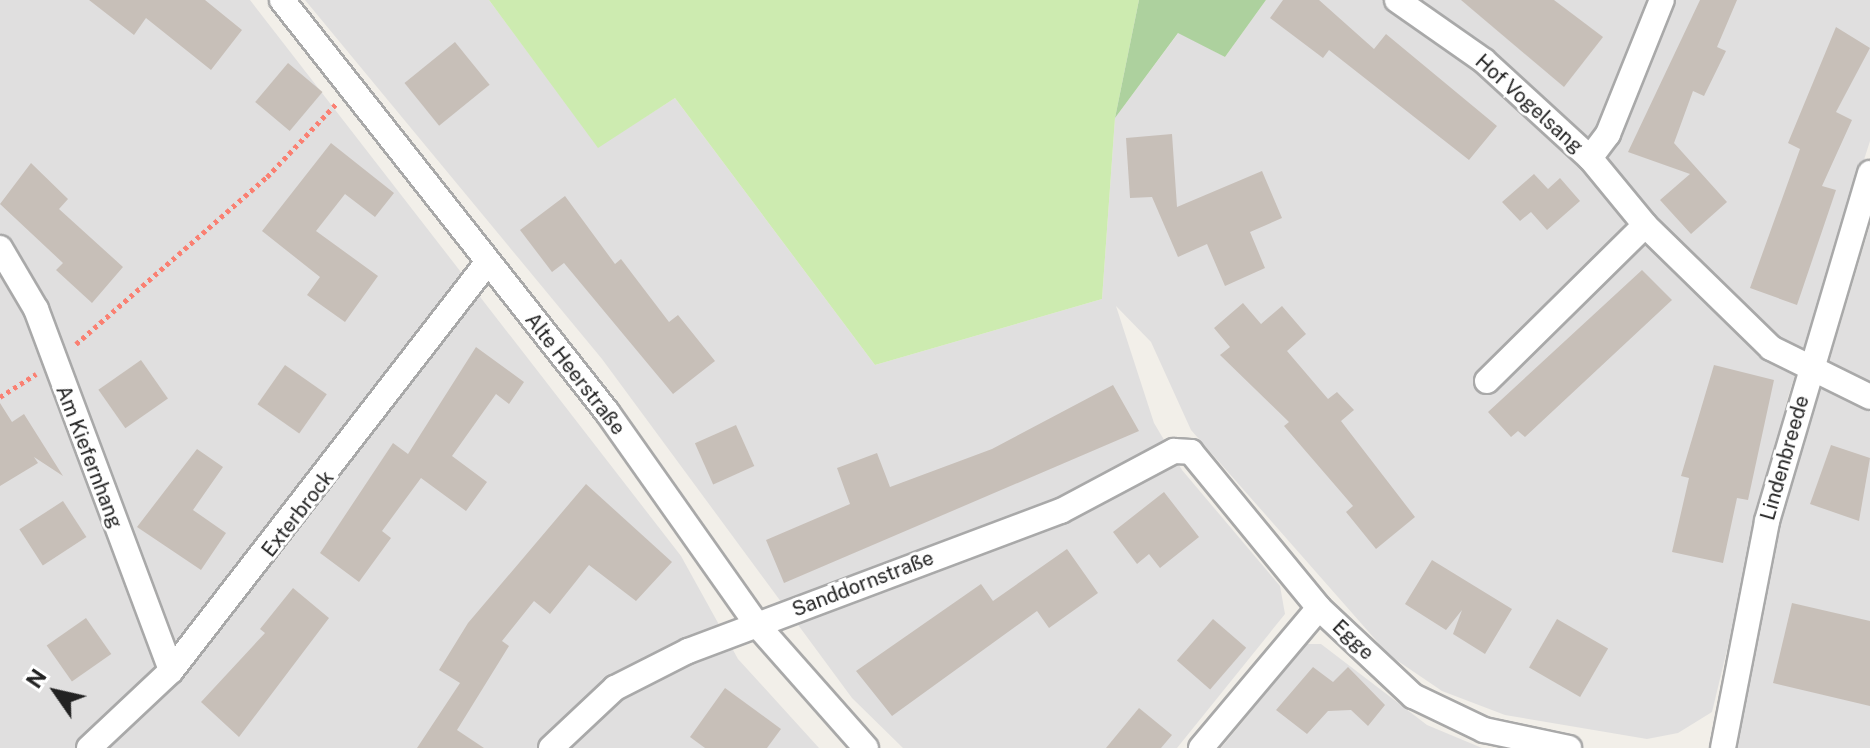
<!DOCTYPE html>
<meta charset="utf-8">
<style>
body{margin:0}
#map{position:relative;width:1870px;height:748px;overflow:hidden;background:#f2efe9;font-family:"Public Sans",sans-serif}
div>[style]{position:absolute}
[style*='--x']{left:calc(var(--x)*1px);top:calc(var(--y)*1px);width:calc(var(--w)*1px);rotate:calc(var(--a)*1deg)}
.residential>*{inset:0;background:#e0dfdf}
.grass>*{inset:0;background:#cdebb0}
.forest>*{inset:0;background:#add19e}
.building>*{inset:0;background:#c7bfb8;transform-origin:0 0}
.path>*{height:5px;margin-top:-2.5px;transform-origin:0;background:repeating-linear-gradient(90deg,#fa8072 0 4px,transparent 0 8px)}
.roads{filter:drop-shadow(2px 0 #a9a9a9) drop-shadow(-2px 0 #a9a9a9) drop-shadow(0 2px #a9a9a9) drop-shadow(0 -2px #a9a9a9)}
.minor>*{height:24px;margin:-12px;padding:0 12px;transform-origin:12px;border-radius:12px;background:#fff}
span{translate:-50% -50%;white-space:nowrap;text-align:center;line-height:1.15;-webkit-text-stroke:6px #fff;paint-order:stroke}
.street-label{font-size:20px;color:#222}
.north{position:absolute;left:16px;top:652px;width:80px;height:80px;-webkit-text-stroke:6px #fff;paint-order:stroke;rotate:304deg;font-size:22px;font-weight:700;line-height:32px;text-align:center;color:#222}
.north::after{content:'';display:block;margin:auto;width:28px;height:36px;background:#222;clip-path:polygon(50% 0,100% 100%,50% 72%,0 100%)}
</style>
<div id="map">
<div class="residential">
<i style="clip-path:polygon(0 0,250px 0,681px 556px,738px 659px,819px 748px,0 748px)"></i>
<i style="clip-path:polygon(305px 0,489px 0,598px 147px,675px 98px,875px 365px,1102px 299px,1115px 118px,1179px 32px,1225px 57px,1266px 0,1870px 0,1870px 141px,1788px 397px,1712px 712px,1678px 733px,1647px 739px,1505px 715px,1442px 691px,1389px 655px,1191px 430px,1151px 342px,1116px 306px,1154px 423px,1182px 470px,1280px 586px,1285px 614px,1177px 748px,903px 748px,852px 698px,602px 359px)"></i>
<i style="clip-path:polygon(1870px 225px,1870px 748px,1737px 748px,1780px 525px)"></i>
<i style="clip-path:polygon(1307px 644px,1321px 644px,1427px 725px,1482px 748px,1221px 748px)"></i>
</div>
<div class="grass">
<i style="clip-path:polygon(489px 0,1139px 0,1115px 118px,1102px 299px,875px 365px,675px 98px,598px 148px)"></i>
</div>
<div class="forest">
<i style="clip-path:polygon(1139px 0,1266px 0,1225px 57px,1178px 33px,1115px 118px)"></i>
</div>
<div class="building">
<i style="clip-path:polygon(89px 0,205px 0,242px 30px,211px 70px,146px 18px,134px 35px)"></i>
<i style="clip-path:polygon(1283px 0,1319px 0,1374px 49px,1386px 34px,1497px 126px,1469px 160px,1329px 50px,1323px 58px,1270px 18px)"></i>
<i style="clip-path:polygon(1461px 0,1554px 0,1603px 37px,1564px 87px)"></i>
<i style="clip-path:polygon(1700px 0,1737px 0,1717px 47px,1726px 51px,1704px 96px,1693px 91px,1674px 143px,1727px 202px,1691px 234px,1660px 200px,1690px 174px,1628px 152px)"></i>
<i style="clip-path:polygon(1836px 27px,1870px 48px,1836px 112px,1852px 120px,1822px 186px,1836px 190px,1797px 305px,1750px 288px,1800px 149px,1788px 143px)"></i>
<i style="left:455px;top:42px;width:55px;height:65px;rotate:51deg"></i>
<i style="left:288px;top:63px;width:45px;height:51px;rotate:40deg"></i>
<i style="clip-path:polygon(1172px 134px,1177px 207px,1262px 171px,1282px 218px,1250px 232px,1265px 268px,1225px 286px,1207px 244px,1178px 257px,1152px 197px,1130px 198px,1126px 138px)"></i>
<i style="clip-path:polygon(331px 143px,394px 193px,375px 217px,345px 194px,316px 231px,378px 276px,345px 322px,307px 295px,320px 277px,262px 231px)"></i>
<i style="clip-path:polygon(31px 163px,68px 199px,59px 209px,123px 267px,92px 303px,56px 270px,63px 263px,0 204px)"></i>
<i style="clip-path:polygon(1534px 174px,1548px 189px,1560px 178px,1580px 201px,1547px 230px,1531px 212px,1520px 221px,1502px 202px)"></i>
<i style="clip-path:polygon(565px 196px,615px 264px,621px 259px,669px 322px,678px 315px,715px 361px,673px 394px,564px 263px,552px 272px,520px 230px)"></i>
<i style="clip-path:polygon(1642px 270px,1672px 300px,1525px 437px,1518px 431px,1511px 437px,1488px 412px)"></i>
<i style="clip-path:polygon(1243px 303px,1261px 324px,1282px 306px,1306px 334px,1287px 351px,1328px 399px,1337px 392px,1354px 410px,1341px 421px,1415px 517px,1376px 549px,1346px 512px,1353px 506px,1284px 426px,1289px 422px,1220px 355px,1230px 347px,1214px 328px)"></i>
<i style="clip-path:polygon(476px 347px,524px 382px,509px 404px,496px 394px,452px 456px,487px 482px,466px 511px,421px 478px,382px 531px,391px 538px,359px 582px,320px 553px,393px 443px,408px 454px)"></i>
<i style="left:141px;top:360px;width:47px;height:52px;rotate:55deg"></i>
<i style="left:285px;top:365px;width:51px;height:48px;rotate:35deg"></i>
<i style="clip-path:polygon(1714px 365px,1774px 380px,1748px 500px,1737px 498px,1723px 563px,1672px 552px,1689px 478px,1681px 476px)"></i>
<i style="clip-path:polygon(1113px 385px,1139px 431px,784px 583px,766px 540px,850px 504px,837px 468px,877px 453px,890px 487px,992px 449px)"></i>
<i style="clip-path:polygon(0 403px,12px 422px,24px 414px,63px 476px,34px 457px,38px 463px,0 486px)"></i>
<i style="left:736px;top:425px;width:45px;height:45px;rotate:66deg"></i>
<i style="clip-path:polygon(1831px 445px,1870px 458px,1859px 521px,1810px 504px)"></i>
<i style="clip-path:polygon(197px 449px,223px 467px,193px 510px,226px 533px,201px 570px,137px 527px)"></i>
<i style="clip-path:polygon(586px 484px,672px 562px,636px 601px,589px 565px,550px 614px,534px 601px,502px 641px,509px 646px,457px 730px,484px 748px,417px 748px,460px 683px,439px 670px,468px 623px)"></i>
<i style="clip-path:polygon(1164px 492px,1199px 537px,1160px 568px,1149px 554px,1137px 564px,1113px 532px)"></i>
<i style="left:63px;top:501px;width:43px;height:52px;rotate:57deg"></i>
<i style="clip-path:polygon(1067px 549px,1098px 593px,1049px 628px,1037px 611px,892px 716px,856px 671px,981px 584px,993px 601px)"></i>
<i style="clip-path:polygon(1432px 560px,1512px 609px,1485px 654px,1453px 634px,1462px 610px,1446px 630px,1405px 604px)"></i>
<i style="clip-path:polygon(293px 588px,329px 618px,239px 737px,201px 702px,265px 633px,260px 629px)"></i>
<i style="clip-path:polygon(1792px 603px,1870px 621px,1870px 706px,1773px 683px)"></i>
<i style="left:86px;top:618px;width:44px;height:48px;rotate:55deg"></i>
<i style="left:1213px;top:619px;width:44px;height:55px;rotate:41deg"></i>
<i style="left:1557px;top:619px;width:59px;height:56px;rotate:30deg"></i>
<i style="clip-path:polygon(1313px 667px,1333px 682px,1348px 667px,1385px 705px,1368px 726px,1351px 710px,1328px 711px,1307px 734px,1276px 710px)"></i>
<i style="clip-path:polygon(725px 688px,781px 729px,767px 748px,705px 748px,690px 737px)"></i>
<i style="clip-path:polygon(1139px 708px,1172px 735px,1161px 748px,1106px 748px)"></i>
</div>
<div class="path">
<i style="--x:76;--y:344;--w:254;--a:-41.2"></i>
<i style="--x:267;--y:177;--w:100;--a:-46.6"></i>
<i style="--x:0;--y:397;--w:43;--a:-32.6"></i>
</div>
<div class="roads">
<div class="minor">
<i style="--x:282;--y:0;--w:525;--a:51.73"></i>
<i style="--x:607;--y:412;--w:262;--a:54.8"></i>
<i style="--x:758;--y:626;--w:163;--a:48.5"></i>
<i style="--x:1397;--y:0;--w:106;--a:35"></i>
<i style="--x:1484;--y:61;--w:144;--a:42.5"></i>
<i style="--x:1590;--y:158;--w:87;--a:50.6"></i>
<i style="--x:1645;--y:225;--w:176;--a:44.3"></i>
<i style="--x:1771;--y:348;--w:110;--a:26.3"></i>
<i style="--x:1590;--y:158;--w:30;--a:-53"></i>
<i style="--x:1608;--y:134;--w:144;--a:-68.1"></i>
<i style="--x:0;--y:248;--w:71;--a:59.5"></i>
<i style="--x:36;--y:309;--w:386;--a:69.5"></i>
<i style="--x:1487;--y:381;--w:222;--a:-44.6"></i>
<i style="--x:89;--y:748;--w:112;--a:-43.2"></i>
<i style="--x:171;--y:671;--w:516;--a:-52.24"></i>
<i style="--x:551;--y:748;--w:88;--a:-43.2"></i>
<i style="--x:615;--y:688;--w:82;--a:-26.9"></i>
<i style="--x:688;--y:651;--w:398;--a:-20.6"></i>
<i style="--x:1061;--y:511;--w:128;--a:-28"></i>
<i style="--x:1174;--y:451;--w:17;--a:3"></i>
<i style="--x:1191;--y:452;--w:202;--a:50.6"></i>
<i style="--x:1319;--y:608;--w:129;--a:43.1"></i>
<i style="--x:1413;--y:696;--w:79;--a:25.6"></i>
<i style="--x:1484;--y:730;--w:87;--a:12"></i>
<i style="--x:1201;--y:748;--w:183;--a:-49.9"></i>
<i style="--x:1723;--y:748;--w:231;--a:-79"></i>
<i style="--x:1767;--y:521;--w:363;--a:-73.5"></i>
</div>
</div>
<div class="street-label">
<span style="left:1529px;top:104px;rotate:42deg">Hof Vogelsang</span>
<span style="left:575px;top:374px;rotate:52deg">Alte Heerstraße</span>
<span style="left:89px;top:457px;rotate:69deg">Am Kiefernhang</span>
<span style="left:1785px;top:458px;rotate:-74deg">Lindenbreede</span>
<span style="left:298px;top:514px;rotate:-52deg">Exterbrock</span>
<span style="left:863px;top:584px;rotate:-21deg">Sanddornstraße</span>
<span style="left:1353px;top:640px;rotate:43deg">Egge</span>
</div>
<div class="north">N</div>
</div>
